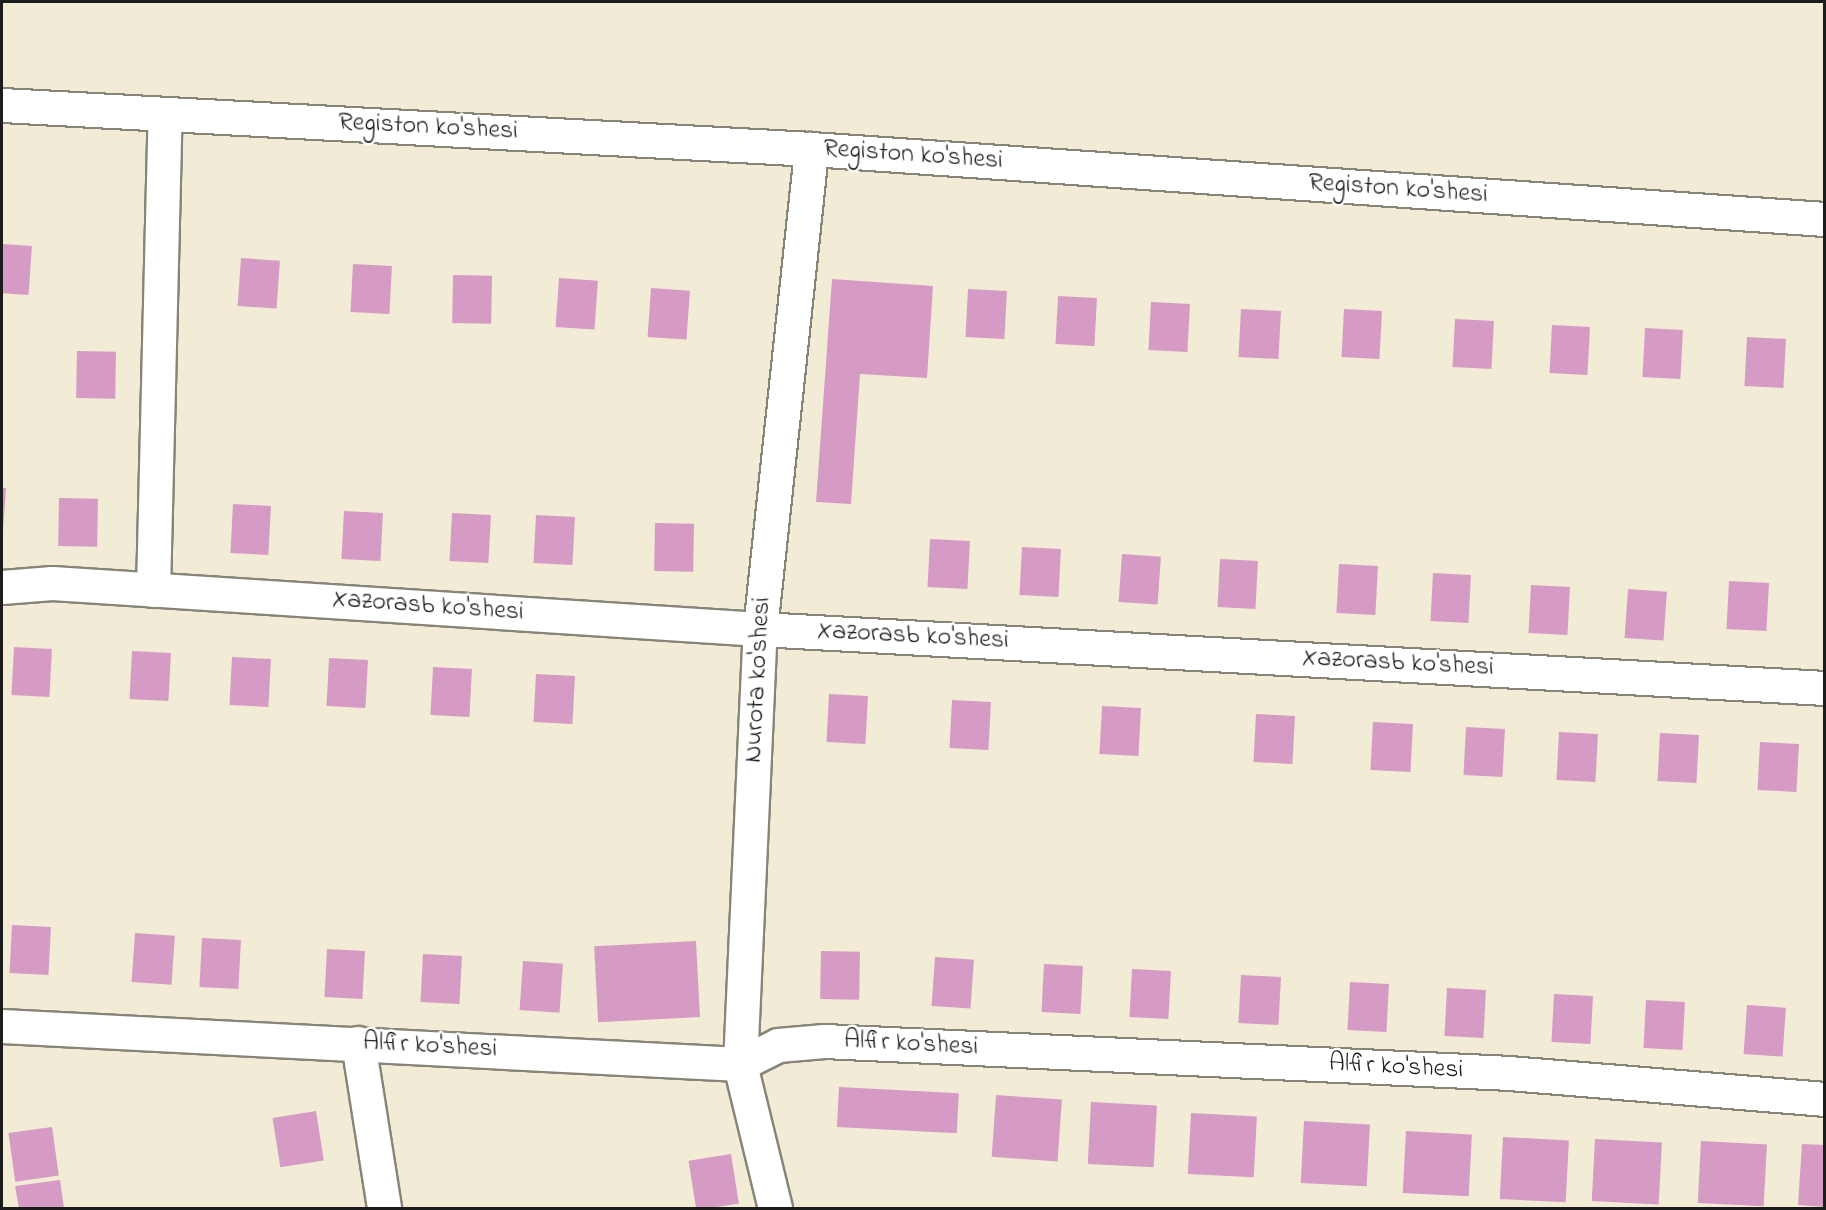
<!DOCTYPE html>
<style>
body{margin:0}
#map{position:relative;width:1826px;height:1210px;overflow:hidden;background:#f2ebd5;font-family:"Indie Flower",sans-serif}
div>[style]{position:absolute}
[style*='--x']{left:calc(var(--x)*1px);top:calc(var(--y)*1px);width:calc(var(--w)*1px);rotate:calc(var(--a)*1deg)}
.building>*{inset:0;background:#d69bc5;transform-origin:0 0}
.roads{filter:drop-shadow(2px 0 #878478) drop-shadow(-2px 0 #878478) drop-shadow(0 2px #878478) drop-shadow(0 -2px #878478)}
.minor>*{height:33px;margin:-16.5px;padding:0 16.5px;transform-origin:16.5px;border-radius:16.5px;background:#fff}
span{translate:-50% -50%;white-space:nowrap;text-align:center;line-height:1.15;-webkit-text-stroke:5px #fff;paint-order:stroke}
.street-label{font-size:26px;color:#1c1c1c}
.frame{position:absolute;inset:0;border:3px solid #1c1c1c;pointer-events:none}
</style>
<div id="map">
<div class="building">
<i style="left:2px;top:244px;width:30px;height:49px;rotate:4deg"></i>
<i style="left:241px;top:258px;width:39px;height:48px;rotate:4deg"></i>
<i style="left:353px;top:264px;width:39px;height:48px;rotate:3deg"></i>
<i style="left:453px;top:275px;width:39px;height:48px;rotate:1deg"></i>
<i style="left:559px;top:278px;width:39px;height:49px;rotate:4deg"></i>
<i style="clip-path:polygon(832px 279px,933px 286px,927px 378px,860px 374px,851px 504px,816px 502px)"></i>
<i style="left:651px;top:288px;width:39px;height:49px;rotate:4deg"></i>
<i style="left:968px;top:289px;width:39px;height:48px;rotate:3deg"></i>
<i style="left:1058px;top:296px;width:39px;height:48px;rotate:3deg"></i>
<i style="left:1151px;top:302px;width:39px;height:48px;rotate:3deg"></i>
<i style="left:1241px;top:309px;width:40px;height:48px;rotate:3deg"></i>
<i style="left:1344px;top:309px;width:38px;height:48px;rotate:3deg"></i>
<i style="left:1455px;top:319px;width:39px;height:48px;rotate:3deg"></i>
<i style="left:1552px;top:325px;width:38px;height:48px;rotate:3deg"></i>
<i style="left:1645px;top:328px;width:38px;height:49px;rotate:3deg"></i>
<i style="left:1747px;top:337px;width:39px;height:49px;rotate:3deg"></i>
<i style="left:77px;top:351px;width:39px;height:47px;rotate:1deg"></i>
<i style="clip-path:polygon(2px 488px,6px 488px,3px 530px,2px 530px)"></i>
<i style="left:59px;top:498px;width:39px;height:48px;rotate:1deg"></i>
<i style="left:233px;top:504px;width:38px;height:49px;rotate:3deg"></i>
<i style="left:344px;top:511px;width:39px;height:48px;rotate:3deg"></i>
<i style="left:452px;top:513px;width:39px;height:48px;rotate:3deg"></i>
<i style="left:536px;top:515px;width:39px;height:48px;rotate:3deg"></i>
<i style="left:655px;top:523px;width:39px;height:48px;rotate:1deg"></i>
<i style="left:930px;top:539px;width:40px;height:48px;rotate:3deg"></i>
<i style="left:1022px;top:547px;width:39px;height:48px;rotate:3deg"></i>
<i style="left:1122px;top:554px;width:39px;height:48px;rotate:4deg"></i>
<i style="left:1220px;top:559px;width:38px;height:48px;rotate:3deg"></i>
<i style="left:1339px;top:564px;width:39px;height:49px;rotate:3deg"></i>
<i style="left:1433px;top:573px;width:38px;height:48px;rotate:3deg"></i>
<i style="left:1729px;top:581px;width:40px;height:48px;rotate:3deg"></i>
<i style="left:1531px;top:585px;width:39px;height:48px;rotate:3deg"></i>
<i style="left:1628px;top:589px;width:39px;height:49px;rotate:4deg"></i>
<i style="left:14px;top:647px;width:38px;height:48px;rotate:3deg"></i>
<i style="left:132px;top:651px;width:39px;height:48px;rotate:3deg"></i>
<i style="left:232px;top:657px;width:39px;height:48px;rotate:3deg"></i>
<i style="left:329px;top:658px;width:39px;height:48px;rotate:3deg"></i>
<i style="left:433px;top:667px;width:39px;height:48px;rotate:3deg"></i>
<i style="left:536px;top:674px;width:39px;height:48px;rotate:3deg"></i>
<i style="left:829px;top:694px;width:39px;height:48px;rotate:3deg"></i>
<i style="left:952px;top:700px;width:39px;height:48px;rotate:3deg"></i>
<i style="left:1102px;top:706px;width:39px;height:48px;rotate:3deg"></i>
<i style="left:1256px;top:714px;width:39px;height:48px;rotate:3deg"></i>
<i style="left:1373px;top:722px;width:40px;height:48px;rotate:3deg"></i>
<i style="left:1466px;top:727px;width:39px;height:48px;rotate:3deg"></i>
<i style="left:1559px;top:732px;width:39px;height:48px;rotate:3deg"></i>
<i style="left:1660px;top:733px;width:39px;height:48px;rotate:3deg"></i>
<i style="left:1760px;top:742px;width:39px;height:48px;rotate:3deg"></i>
<i style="left:12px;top:925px;width:39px;height:48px;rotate:3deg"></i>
<i style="left:135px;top:933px;width:40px;height:49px;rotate:4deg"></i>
<i style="left:202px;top:938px;width:39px;height:49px;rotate:3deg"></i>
<i style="left:696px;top:941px;width:76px;height:102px;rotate:87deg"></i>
<i style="left:327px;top:949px;width:38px;height:48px;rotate:3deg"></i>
<i style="left:821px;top:951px;width:39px;height:48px;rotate:1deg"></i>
<i style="left:423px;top:954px;width:39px;height:48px;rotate:3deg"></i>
<i style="left:935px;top:957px;width:39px;height:49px;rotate:4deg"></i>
<i style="left:523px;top:961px;width:40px;height:49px;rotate:4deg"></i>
<i style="left:1044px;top:964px;width:39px;height:48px;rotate:3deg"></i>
<i style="left:1132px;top:969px;width:39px;height:48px;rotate:3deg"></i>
<i style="left:1241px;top:975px;width:40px;height:48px;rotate:3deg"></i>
<i style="left:1350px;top:982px;width:39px;height:48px;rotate:3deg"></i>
<i style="left:1447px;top:988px;width:39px;height:48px;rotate:3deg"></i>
<i style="left:1554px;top:994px;width:39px;height:48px;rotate:3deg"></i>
<i style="left:1646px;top:1000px;width:39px;height:48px;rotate:3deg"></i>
<i style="left:1747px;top:1005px;width:39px;height:49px;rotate:4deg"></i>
<i style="left:839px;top:1087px;width:120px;height:40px;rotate:3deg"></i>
<i style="left:996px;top:1095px;width:66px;height:62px;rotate:4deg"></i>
<i style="left:1091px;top:1102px;width:66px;height:62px;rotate:3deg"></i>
<i style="left:316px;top:1111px;width:50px;height:44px;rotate:81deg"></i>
<i style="left:1191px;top:1113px;width:66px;height:61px;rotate:3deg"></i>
<i style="left:1304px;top:1121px;width:66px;height:62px;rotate:3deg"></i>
<i style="left:52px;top:1127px;width:49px;height:44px;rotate:82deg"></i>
<i style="left:1406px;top:1131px;width:66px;height:62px;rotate:3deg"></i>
<i style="left:1503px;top:1137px;width:66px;height:62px;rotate:3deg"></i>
<i style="left:1595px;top:1139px;width:67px;height:62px;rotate:3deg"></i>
<i style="left:1701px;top:1141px;width:66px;height:62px;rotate:3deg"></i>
<i style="clip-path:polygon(1802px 1144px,1824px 1145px,1824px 1207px,1798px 1205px)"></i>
<i style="left:731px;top:1154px;width:50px;height:43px;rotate:81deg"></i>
<i style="clip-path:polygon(60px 1180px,64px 1208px,19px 1208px,15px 1186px)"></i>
</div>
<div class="roads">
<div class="minor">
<i style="--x:2;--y:105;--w:810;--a:3.11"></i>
<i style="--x:811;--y:149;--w:1015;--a:3.95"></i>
<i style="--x:2;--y:587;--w:50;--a:-4.6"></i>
<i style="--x:52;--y:583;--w:709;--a:3.72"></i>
<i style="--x:760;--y:629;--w:1066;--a:3.17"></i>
<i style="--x:153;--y:590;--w:476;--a:-88.6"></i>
<i style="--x:2;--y:1026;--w:739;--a:2.95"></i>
<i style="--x:740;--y:1064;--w:42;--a:-26.6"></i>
<i style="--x:778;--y:1045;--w:46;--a:-5"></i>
<i style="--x:824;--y:1041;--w:686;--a:2.67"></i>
<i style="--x:1509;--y:1073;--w:316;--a:4.7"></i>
<i style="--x:358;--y:1043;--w:167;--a:81"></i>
<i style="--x:775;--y:1208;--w:148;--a:-103.7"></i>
<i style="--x:740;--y:1064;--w:435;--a:-87.4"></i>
<i style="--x:760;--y:629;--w:483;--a:-83.9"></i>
</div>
</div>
<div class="street-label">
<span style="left:428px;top:128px;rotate:3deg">Registon ko'shesi</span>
<span style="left:913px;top:156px;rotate:4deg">Registon ko'shesi</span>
<span style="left:1398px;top:190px;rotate:4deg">Registon ko'shesi</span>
<span style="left:428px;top:607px;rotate:4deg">Xazorasb ko'shesi</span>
<span style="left:913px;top:637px;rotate:3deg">Xazorasb ko'shesi</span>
<span style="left:1398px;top:664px;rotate:3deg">Xazorasb ko'shesi</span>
<span style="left:759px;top:680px;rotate:-87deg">Nurota ko'shesi</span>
<span style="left:911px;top:1045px;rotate:3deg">Alfir ko'shesi</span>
<span style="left:430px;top:1047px;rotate:3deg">Alfir ko'shesi</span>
<span style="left:1396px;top:1068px;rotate:3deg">Alfir ko'shesi</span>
</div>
<div class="frame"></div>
</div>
